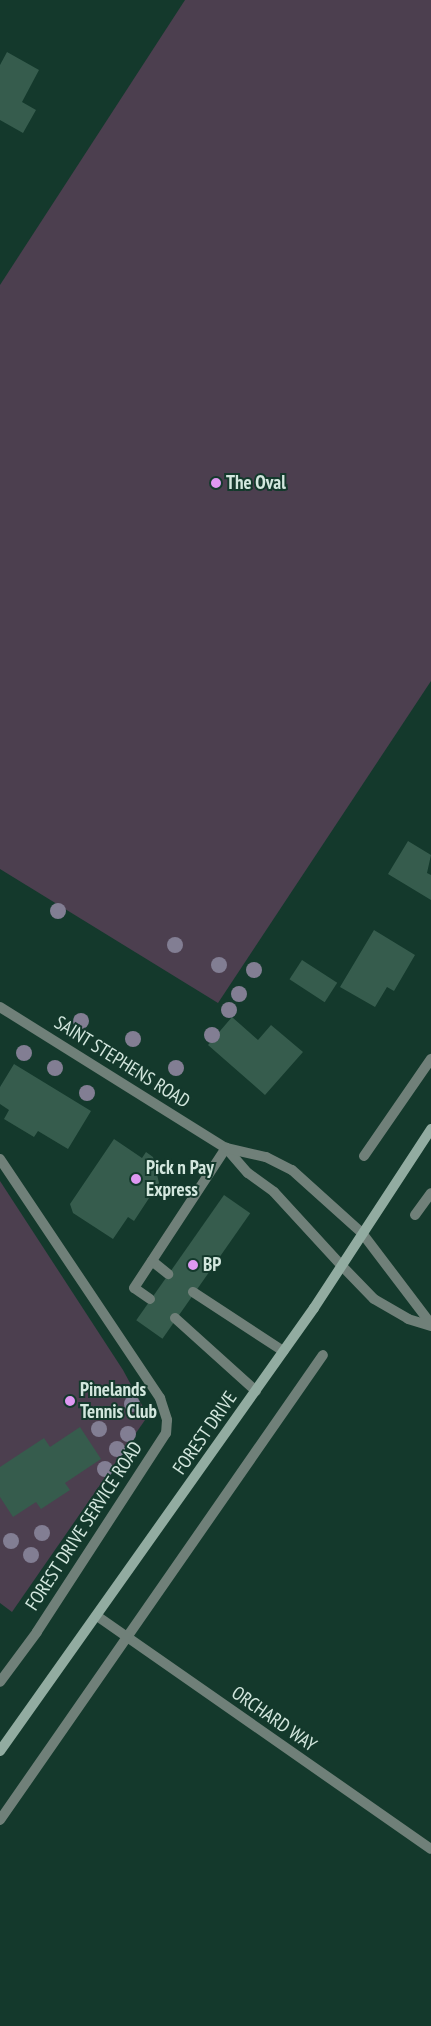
<!DOCTYPE html>
<style>
body{margin:0}
#map{position:relative;width:431px;height:2026px;overflow:hidden;background:#14392c;font-family:"PT Sans Narrow",sans-serif}
div>[style]{position:absolute}
[style*='--x']{left:calc(var(--x)*1px);top:calc(var(--y)*1px);width:calc(var(--w)*1px);rotate:calc(var(--a)*1deg)}
.green>*{inset:0;background:#4c3f4f}
.building>*{inset:0;background:#365c4d;transform-origin:0 0}
.service>*{height:10px;margin:-5px;padding:0 5px;transform-origin:5px;border-radius:5px;background:#708079}
.minor>*{height:10px;margin:-5px;padding:0 5px;transform-origin:5px;border-radius:5px;background:#708079}
.tertiary>*{height:10px;margin:-5px;padding:0 5px;transform-origin:5px;border-radius:5px;background:#708079}
.secondary>*{height:10px;margin:-5px;padding:0 5px;transform-origin:5px;border-radius:5px;background:#92aca1}
.trees>*{width:16px;height:16px;margin:-8px;border-radius:50%;background:#827e93}
.dots>*{width:14px;height:14px;translate:-50% -50%;box-sizing:border-box;border:2px solid #14392c;border-radius:50%}
span{translate:-50% -50%;white-space:nowrap;text-align:center;line-height:1.15;-webkit-text-stroke:4px #14392c;paint-order:stroke}
.poi-label{font-size:19px;color:#d3e7de;font-weight:700}
.left{translate:0 -50%;text-align:left}
.street-label{font-size:19px;color:#d3e7de}
</style>
<div id="map">
<div class="green">
<i style="clip-path:polygon(185px 0,431px 0,431px 681px,218px 1003px,0 869px,0 285px)"></i>
<i style="clip-path:polygon(0 1181px,123px 1370px,143px 1407px,145px 1420px,12px 1612px,0 1603px)"></i>
</div>
<div class="building">
<i style="clip-path:polygon(7px 52px,39px 70px,22px 102px,36px 110px,23px 133px,0 120px,0 65px)"></i>
<i style="clip-path:polygon(408px 841px,431px 855px,427px 873px,431px 875px,431px 900px,388px 874px)"></i>
<i style="clip-path:polygon(374px 930px,415px 955px,394px 991px,387px 987px,375px 1007px,340px 987px)"></i>
<i style="left:302px;top:960px;width:42px;height:23px;rotate:33deg"></i>
<i style="clip-path:polygon(232px 1017px,258px 1040px,271px 1025px,303px 1052px,265px 1095px,208px 1045px)"></i>
<i style="clip-path:polygon(14px 1064px,91px 1111px,68px 1149px,38px 1131px,34px 1137px,4px 1119px,9px 1110px,0 1104px,0 1087px)"></i>
<i style="clip-path:polygon(114px 1139px,142px 1158px,146px 1152px,153px 1157px,159px 1183px,134px 1221px,128px 1217px,113px 1239px,73px 1213px,70px 1204px)"></i>
<i style="left:224px;top:1195px;width:32px;height:153px;rotate:35deg"></i>
<i style="clip-path:polygon(80px 1427px,101px 1459px,65px 1483px,70px 1490px,41px 1509px,36px 1502px,13px 1517px,0 1497px,0 1467px,44px 1438px,50px 1447px)"></i>
</div>
<div class="service">
<i style="--x:152;--y:1261;--w:21;--a:39"></i>
<i style="--x:193;--y:1292;--w:108;--a:33.2"></i>
<i style="--x:150;--y:1299;--w:19;--a:-145"></i>
<i style="--x:134;--y:1288;--w:168;--a:-56.7"></i>
<i style="--x:175;--y:1318;--w:109;--a:42"></i>
</div>
<div class="minor">
<i style="--x:364;--y:1156;--w:118;--a:-55.4"></i>
<i style="--x:0;--y:1159;--w:288;--a:56.2"></i>
<i style="--x:160;--y:1398;--w:23;--a:72"></i>
<i style="--x:167;--y:1420;--w:13;--a:94"></i>
<i style="--x:166;--y:1433;--w:237;--a:123"></i>
<i style="--x:37;--y:1632;--w:62;--a:126.5"></i>
<i style="--x:415;--y:1215;--w:27;--a:-54"></i>
<i style="--x:362;--y:1233;--w:114;--a:52.8"></i>
<i style="--x:341;--y:1265;--w:47;--a:45.9"></i>
<i style="--x:374;--y:1299;--w:39;--a:30"></i>
<i style="--x:408;--y:1319;--w:24;--a:17"></i>
<i style="--x:97;--y:1616;--w:407;--a:34.9"></i>
<i style="--x:0;--y:1820;--w:566;--a:-55.22"></i>
</div>
<div class="tertiary">
<i style="--x:0;--y:1007;--w:266;--a:32"></i>
<i style="--x:226;--y:1148;--w:33;--a:49"></i>
<i style="--x:248;--y:1173;--w:32;--a:36"></i>
<i style="--x:274;--y:1192;--w:99;--a:47.5"></i>
<i style="--x:226;--y:1148;--w:41;--a:12.7"></i>
<i style="--x:266;--y:1157;--w:29;--a:27"></i>
<i style="--x:292;--y:1170;--w:94;--a:42"></i>
</div>
<div class="secondary">
<i style="--x:0;--y:1751;--w:543;--a:-54.67"></i>
<i style="--x:314;--y:1308;--w:214;--a:-56.8"></i>
</div>
<div class="trees">
<i style="left:58px;top:911px"></i>
<i style="left:175px;top:945px"></i>
<i style="left:219px;top:965px"></i>
<i style="left:254px;top:970px"></i>
<i style="left:239px;top:994px"></i>
<i style="left:229px;top:1010px"></i>
<i style="left:81px;top:1021px"></i>
<i style="left:212px;top:1035px"></i>
<i style="left:133px;top:1039px"></i>
<i style="left:24px;top:1053px"></i>
<i style="left:55px;top:1068px"></i>
<i style="left:176px;top:1068px"></i>
<i style="left:87px;top:1093px"></i>
<i style="left:132px;top:1404px"></i>
<i style="left:99px;top:1429px"></i>
<i style="left:128px;top:1434px"></i>
<i style="left:117px;top:1449px"></i>
<i style="left:105px;top:1469px"></i>
<i style="left:42px;top:1533px"></i>
<i style="left:11px;top:1541px"></i>
<i style="left:31px;top:1555px"></i>
</div>
<div class="dots">
<i style="left:216px;top:483px;background:#de98f2"></i>
<i style="left:136px;top:1179px;background:#de98f2"></i>
<i style="left:193px;top:1265px;background:#de98f2"></i>
<i style="left:70px;top:1401px;background:#de98f2"></i>
</div>
<div class="poi-label">
<span class="left" style="left:226px;top:483px">The Oval</span>
<span class="left" style="left:146px;top:1179px">Pick n Pay<br>Express</span>
<span class="left" style="left:203px;top:1265px">BP</span>
<span class="left" style="left:80px;top:1401px">Pinelands<br>Tennis Club</span>
</div>
<div class="street-label">
<span style="left:122px;top:1062px;rotate:32deg">SAINT STEPHENS ROAD</span>
<span style="left:205px;top:1433px;rotate:-55deg">FOREST DRIVE</span>
<span style="left:84px;top:1526px;rotate:-57deg">FOREST DRIVE SERVICE ROAD</span>
<span style="left:274px;top:1719px;rotate:35deg">ORCHARD WAY</span>
</div>
</div>
